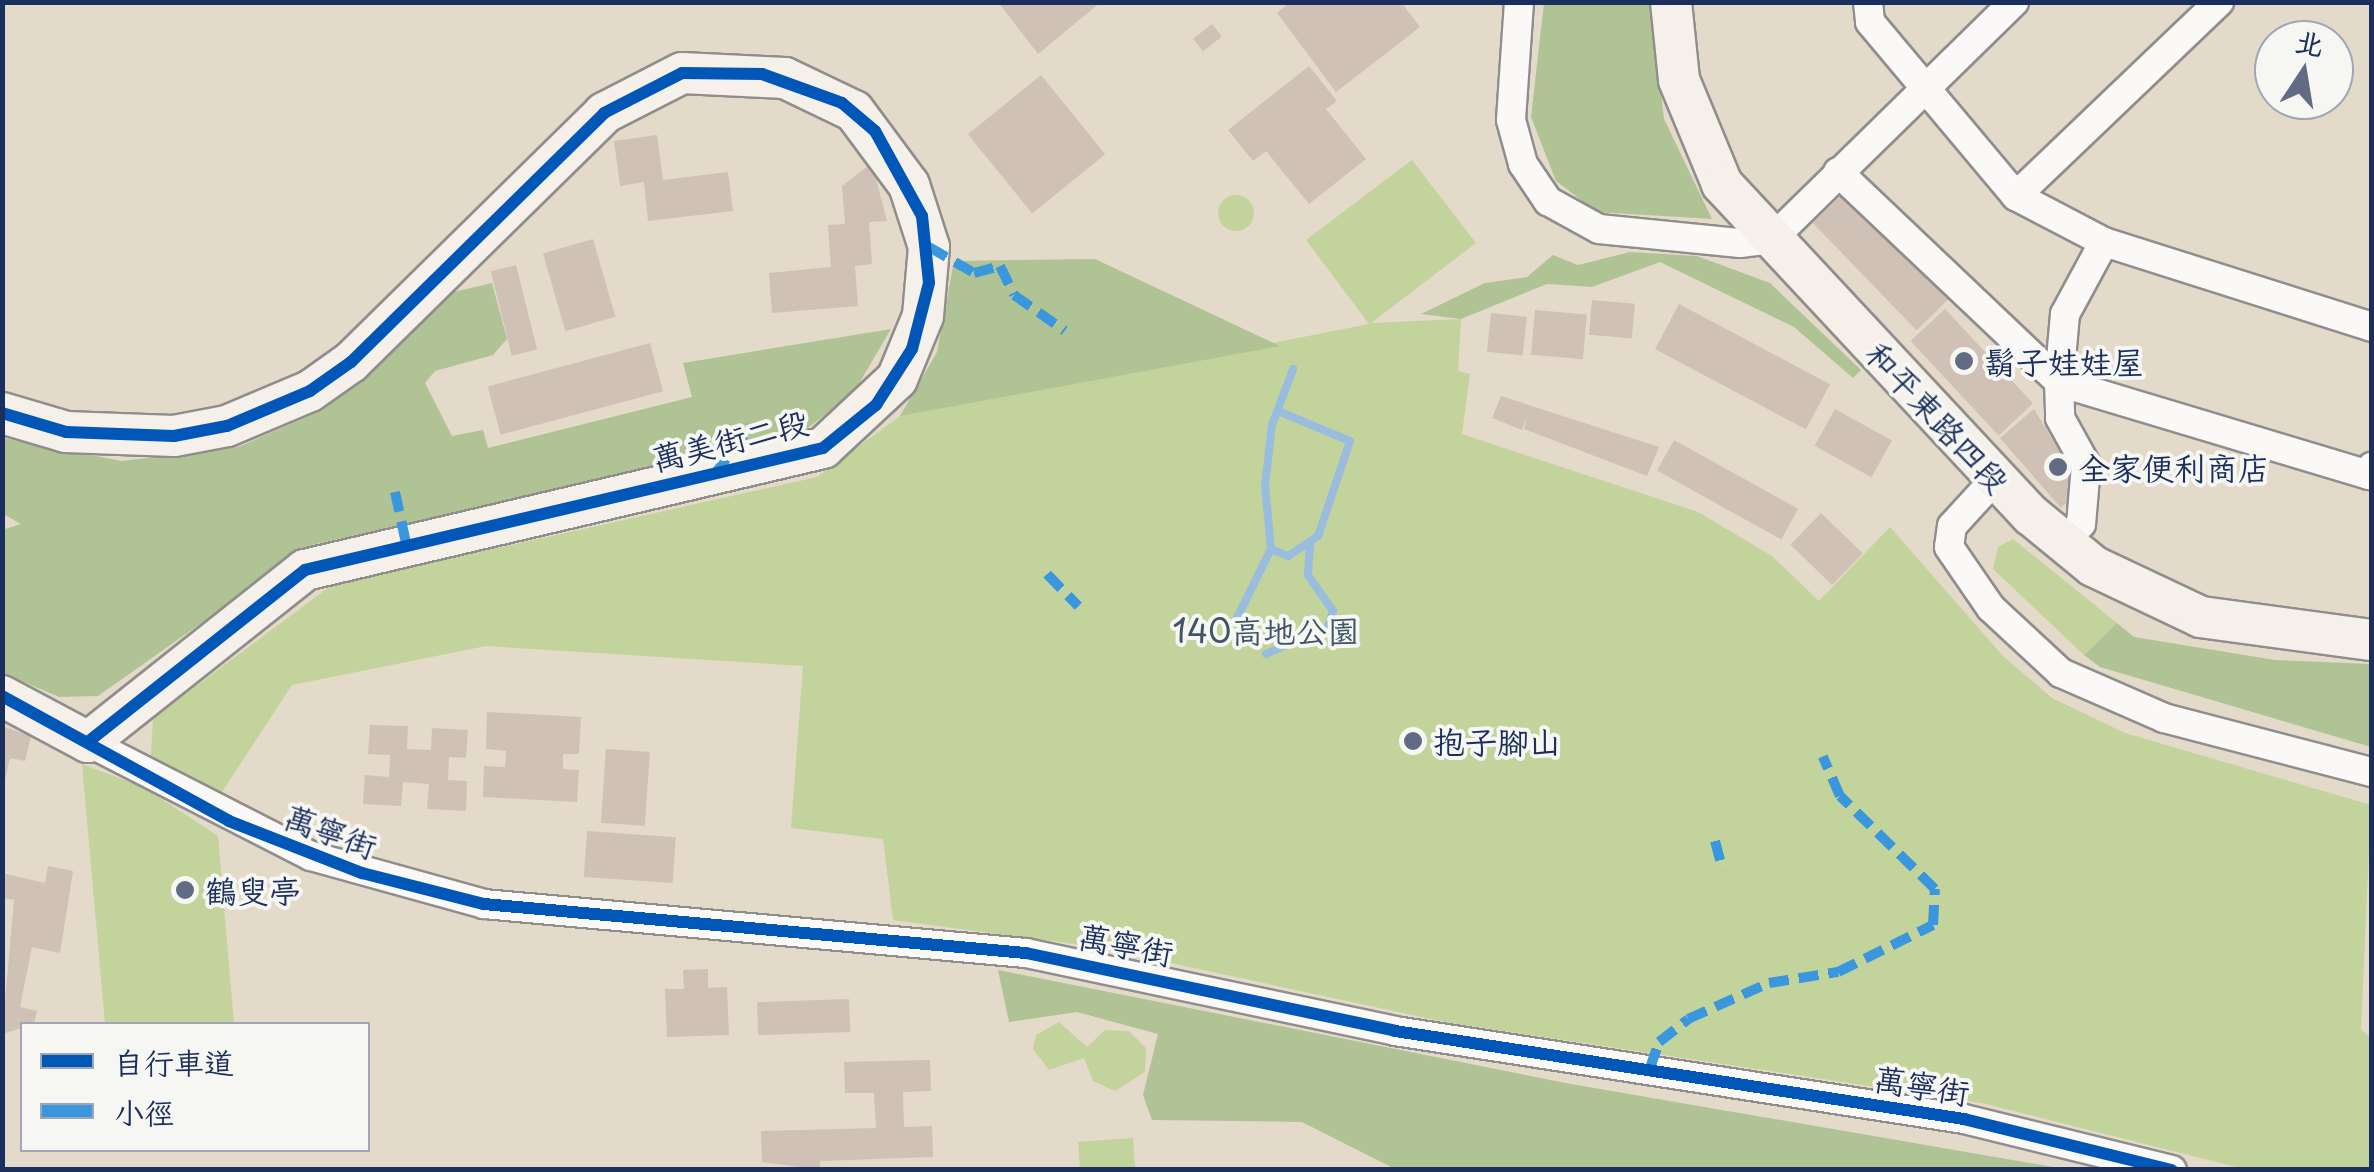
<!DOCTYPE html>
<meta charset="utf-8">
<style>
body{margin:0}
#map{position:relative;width:2374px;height:1172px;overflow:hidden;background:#e4dac9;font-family:"Playpen Sans","LXGW WenKai TC",sans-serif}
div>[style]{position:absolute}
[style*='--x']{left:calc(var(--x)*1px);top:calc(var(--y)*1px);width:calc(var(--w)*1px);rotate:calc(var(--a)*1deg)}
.green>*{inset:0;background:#c3d39c;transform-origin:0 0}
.round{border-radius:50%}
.forest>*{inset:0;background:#b0c394}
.stream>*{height:8px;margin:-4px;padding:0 4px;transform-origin:4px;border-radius:4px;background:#98bddf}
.building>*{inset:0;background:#cfc1b6;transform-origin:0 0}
.roads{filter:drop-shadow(2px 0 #908e8d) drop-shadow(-2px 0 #908e8d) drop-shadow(0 2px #908e8d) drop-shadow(0 -2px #908e8d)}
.street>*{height:28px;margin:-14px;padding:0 14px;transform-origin:14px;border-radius:14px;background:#fbf9f7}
.secondary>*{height:40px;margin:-20px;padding:0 20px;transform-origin:20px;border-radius:20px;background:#f5f0e9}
.quiet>*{height:10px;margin-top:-5px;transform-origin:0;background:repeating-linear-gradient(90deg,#3a97de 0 20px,transparent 0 30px)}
.cycleway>*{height:12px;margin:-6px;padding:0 6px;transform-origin:6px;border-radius:6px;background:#0057b8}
.dots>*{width:28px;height:28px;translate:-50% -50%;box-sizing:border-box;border:5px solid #f6f6f2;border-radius:50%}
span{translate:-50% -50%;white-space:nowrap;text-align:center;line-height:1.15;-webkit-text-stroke:8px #f6f6f2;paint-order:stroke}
.poi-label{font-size:32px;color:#1b2f5e}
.left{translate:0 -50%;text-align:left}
.street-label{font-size:32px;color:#1b2f5e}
.park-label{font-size:32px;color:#3e5664}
.frame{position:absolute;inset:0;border:5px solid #1b2f5e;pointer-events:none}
.legend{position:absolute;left:20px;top:1022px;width:350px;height:130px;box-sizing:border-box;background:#f6f6f2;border:2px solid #9ea6b7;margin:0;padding:12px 18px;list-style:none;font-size:30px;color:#1b2f5e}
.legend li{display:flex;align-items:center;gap:20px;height:50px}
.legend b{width:50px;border:2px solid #9ea6b7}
.north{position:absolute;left:2254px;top:20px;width:100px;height:100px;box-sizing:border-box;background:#f6f6f2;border:2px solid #9ea6b7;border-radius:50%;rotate:12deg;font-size:28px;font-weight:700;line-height:40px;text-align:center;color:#1b2f5e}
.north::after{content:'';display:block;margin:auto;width:35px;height:45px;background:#616b83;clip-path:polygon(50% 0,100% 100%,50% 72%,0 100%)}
</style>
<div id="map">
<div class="green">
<i style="clip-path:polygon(1412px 160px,1476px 243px,1371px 323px,1461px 319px,1458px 371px,1470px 374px,1462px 434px,1698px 512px,1772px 556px,1819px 601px,1890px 527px,2003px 656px,2052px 698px,2125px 733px,2371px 805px,2361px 1029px,2371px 1038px,2371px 1169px,2244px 1169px,1982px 1103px,1445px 1022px,1096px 947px,893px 920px,883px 839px,791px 828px,803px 666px,486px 646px,292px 685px,220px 795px,151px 755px,153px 718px,332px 585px,817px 477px,900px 416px,1369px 324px,1306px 240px)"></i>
<i class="round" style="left:1218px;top:195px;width:36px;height:36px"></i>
<i style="clip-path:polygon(2013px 539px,2117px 623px,2084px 655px,1993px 569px,1998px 547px)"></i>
<i style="clip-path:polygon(82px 764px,145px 788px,218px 836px,234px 1024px,105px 1024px)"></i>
<i style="clip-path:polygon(1059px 1022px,1087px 1047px,1105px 1030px,1129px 1031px,1146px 1048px,1145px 1072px,1115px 1091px,1093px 1081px,1084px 1058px,1049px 1070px,1033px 1049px,1036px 1035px)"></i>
<i style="left:1133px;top:1138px;width:31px;height:55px;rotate:86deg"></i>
</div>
<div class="forest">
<i style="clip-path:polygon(1544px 3px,1650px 3px,1664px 119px,1712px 219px,1597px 212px,1556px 181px,1531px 117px)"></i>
<i style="clip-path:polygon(1630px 252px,1697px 256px,1770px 283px,1861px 370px,1853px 378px,1794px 327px,1660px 262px,1592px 287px,1547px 284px,1461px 319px,1421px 314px,1485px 283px,1527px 277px,1553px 255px,1578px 265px)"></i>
<i style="clip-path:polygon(1095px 259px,1280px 346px,900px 416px,937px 352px,954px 261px)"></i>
<i style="clip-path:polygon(492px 283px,507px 339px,493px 355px,435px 371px,425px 383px,452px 436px,483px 430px,488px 448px,692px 397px,683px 363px,891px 329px,854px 392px,799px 435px,312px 545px,98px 696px,59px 697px,3px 673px,2px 530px,21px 524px,3px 514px,3px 438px,122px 461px,238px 447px,323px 410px,454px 292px)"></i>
<i style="clip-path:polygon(2117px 623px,2134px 637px,2275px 660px,2371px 664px,2371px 747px,2100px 667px,2084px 655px)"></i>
<i style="clip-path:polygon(998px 970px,1571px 1084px,2065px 1169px,1395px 1169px,1302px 1122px,1152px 1120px,1143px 1095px,1158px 1034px,1077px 1012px,1009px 1022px)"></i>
</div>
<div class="stream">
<i style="--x:1278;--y:411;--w:78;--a:22.6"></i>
<i style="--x:1350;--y:441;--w:100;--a:108.6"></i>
<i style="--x:1318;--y:536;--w:36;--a:146"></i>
<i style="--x:1288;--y:556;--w:18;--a:-158"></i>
<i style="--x:1271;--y:549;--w:63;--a:-95.4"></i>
<i style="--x:1265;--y:486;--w:61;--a:-83.5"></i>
<i style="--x:1272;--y:425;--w:60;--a:-69.4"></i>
<i style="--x:1236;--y:620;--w:79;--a:-63.8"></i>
<i style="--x:1266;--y:654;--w:68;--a:-23.5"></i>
<i style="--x:1328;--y:627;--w:17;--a:-73"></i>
<i style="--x:1333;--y:611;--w:44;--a:-124.8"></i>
<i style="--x:1308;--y:575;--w:32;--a:-86"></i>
</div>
<div class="building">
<i style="clip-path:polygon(998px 2px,1101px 2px,1038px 54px)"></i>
<i style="clip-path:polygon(1290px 2px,1401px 2px,1420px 27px,1336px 92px,1277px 13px)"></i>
<i style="left:1212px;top:24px;width:16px;height:24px;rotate:52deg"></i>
<i style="clip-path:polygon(1309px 66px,1337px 101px,1326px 109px,1366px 159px,1309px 204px,1266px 151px,1253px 161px,1228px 130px)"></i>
<i style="left:1041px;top:75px;width:102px;height:94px;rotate:51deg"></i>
<i style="clip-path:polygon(657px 135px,663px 180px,728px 172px,733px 211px,648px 221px,644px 182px,620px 186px,614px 141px)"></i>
<i style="clip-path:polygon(872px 163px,887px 221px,869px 222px,872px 264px,855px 266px,858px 306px,772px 313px,769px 273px,831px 267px,828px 225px,845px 224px,842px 186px)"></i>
<i style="left:1846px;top:191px;width:149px;height:46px;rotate:46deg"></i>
<i style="left:593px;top:239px;width:81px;height:52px;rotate:74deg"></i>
<i style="left:516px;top:265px;width:87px;height:26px;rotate:76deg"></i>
<i style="left:1592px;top:300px;width:43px;height:35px;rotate:5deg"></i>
<i style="left:1679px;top:304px;width:171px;height:51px;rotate:28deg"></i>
<i style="left:1945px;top:309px;width:129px;height:47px;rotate:47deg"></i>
<i style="left:1535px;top:310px;width:52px;height:45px;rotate:5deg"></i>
<i style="left:1491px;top:313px;width:36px;height:39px;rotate:6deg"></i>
<i style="left:650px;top:343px;width:50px;height:168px;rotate:75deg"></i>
<i style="clip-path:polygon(1501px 396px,1659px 447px,1647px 476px,1524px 429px,1527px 417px,1522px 430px,1492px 418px)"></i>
<i style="left:1835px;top:409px;width:65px;height:42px;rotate:29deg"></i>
<i style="clip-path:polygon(2034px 409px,2072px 472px,2073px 495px,2061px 508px,2000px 438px)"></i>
<i style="left:1674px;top:440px;width:142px;height:35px;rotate:29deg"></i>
<i style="left:1821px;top:513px;width:58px;height:44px;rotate:44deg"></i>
<i style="clip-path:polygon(487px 712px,581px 717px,579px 754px,563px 754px,563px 769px,579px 770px,577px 802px,483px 797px,484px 766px,505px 767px,506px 751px,486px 749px)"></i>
<i style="clip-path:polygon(370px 725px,408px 726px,407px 749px,431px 750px,432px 728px,468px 730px,466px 758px,449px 757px,448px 780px,467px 781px,466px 811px,427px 809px,429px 784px,403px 782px,401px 806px,363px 804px,365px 775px,389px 777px,390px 755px,368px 754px)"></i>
<i style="clip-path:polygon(2px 726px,31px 736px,25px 761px,10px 758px,4px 784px)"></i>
<i style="left:606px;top:749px;width:44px;height:74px;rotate:4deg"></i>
<i style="left:587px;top:831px;width:89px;height:46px;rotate:4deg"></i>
<i style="clip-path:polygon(48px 866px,73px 871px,60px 953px,32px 947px,20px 1007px,37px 1011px,34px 1024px,2px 1034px,14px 900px,2px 898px,2px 873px,45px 883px)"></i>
<i style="left:186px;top:879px;width:18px;height:11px;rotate:61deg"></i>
<i style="clip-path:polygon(708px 969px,708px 988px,727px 987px,729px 1035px,667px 1037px,665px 989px,684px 989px,683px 970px)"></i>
<i style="left:849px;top:999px;width:33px;height:92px;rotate:88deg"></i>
<i style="clip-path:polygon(930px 1060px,931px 1091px,903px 1092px,904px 1127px,932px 1126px,933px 1157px,820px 1161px,820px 1170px,762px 1162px,761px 1131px,876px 1128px,874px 1093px,845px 1093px,844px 1062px)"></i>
</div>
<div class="roads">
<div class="street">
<i style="--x:1519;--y:2;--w:118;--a:93.9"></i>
<i style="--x:1511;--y:120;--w:46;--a:74.7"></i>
<i style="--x:1523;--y:164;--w:45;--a:56"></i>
<i style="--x:1548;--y:201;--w:58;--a:28.8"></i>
<i style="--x:1599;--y:229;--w:142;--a:5.7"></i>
<i style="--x:1740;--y:243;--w:32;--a:-7"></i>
<i style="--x:1772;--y:239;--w:339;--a:-44.4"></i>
<i style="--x:1868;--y:2;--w:20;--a:84"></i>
<i style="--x:1870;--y:22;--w:227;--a:50"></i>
<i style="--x:2016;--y:196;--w:99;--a:27.6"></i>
<i style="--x:2104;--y:242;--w:281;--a:17.6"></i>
<i style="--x:1838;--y:172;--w:305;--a:43.5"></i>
<i style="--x:2059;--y:382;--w:36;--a:88"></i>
<i style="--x:2060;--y:418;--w:54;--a:61"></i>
<i style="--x:2086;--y:465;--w:59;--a:94.8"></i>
<i style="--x:2081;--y:524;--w:28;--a:136"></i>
<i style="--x:2016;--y:196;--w:281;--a:-43.7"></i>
<i style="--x:2104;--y:242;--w:82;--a:118.4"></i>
<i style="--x:2065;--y:314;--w:68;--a:95"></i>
<i style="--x:2059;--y:382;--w:324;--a:16.7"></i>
<i style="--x:2369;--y:475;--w:9;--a:-69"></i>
<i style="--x:1996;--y:478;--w:65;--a:132.5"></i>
<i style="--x:1952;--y:526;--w:21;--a:98"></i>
<i style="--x:1949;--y:547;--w:74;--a:55.5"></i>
<i style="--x:1991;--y:608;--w:96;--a:42.9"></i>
<i style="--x:2061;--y:673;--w:112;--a:23.6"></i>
<i style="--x:2164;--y:718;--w:215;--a:14.6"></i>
<i style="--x:88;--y:742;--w:250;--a:27.1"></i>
<i style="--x:311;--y:856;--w:180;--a:15.5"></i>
<i style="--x:484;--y:904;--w:544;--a:5.17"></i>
<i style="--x:1026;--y:953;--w:377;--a:11.9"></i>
<i style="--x:1395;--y:1031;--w:576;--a:8.79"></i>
<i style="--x:1964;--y:1119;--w:214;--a:13.8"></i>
</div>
<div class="secondary">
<i style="--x:1671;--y:2;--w:78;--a:84.1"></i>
<i style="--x:1679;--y:80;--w:113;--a:67.5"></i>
<i style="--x:1722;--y:184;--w:453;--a:47"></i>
<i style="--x:2031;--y:515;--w:80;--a:39.4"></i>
<i style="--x:2093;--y:566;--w:119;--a:25.3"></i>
<i style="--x:2201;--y:617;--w:173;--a:7.7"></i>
<i style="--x:2;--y:413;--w:67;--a:16.5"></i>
<i style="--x:66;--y:432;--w:108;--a:2.1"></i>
<i style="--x:174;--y:436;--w:54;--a:-10.7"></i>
<i style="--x:227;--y:426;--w:90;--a:-22.9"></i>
<i style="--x:310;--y:391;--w:50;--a:-35.3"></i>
<i style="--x:351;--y:362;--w:355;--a:-44.5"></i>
<i style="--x:604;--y:113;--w:88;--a:-27.1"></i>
<i style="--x:682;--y:73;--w:103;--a:2.8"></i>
<i style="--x:785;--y:78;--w:76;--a:25.6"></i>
<i style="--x:854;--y:111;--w:92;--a:53.4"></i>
<i style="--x:909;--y:185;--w:65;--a:72.1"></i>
<i style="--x:929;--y:247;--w:69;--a:95"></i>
<i style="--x:923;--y:316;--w:68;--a:112.4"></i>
<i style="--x:897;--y:379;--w:101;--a:137"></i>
<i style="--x:823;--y:448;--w:532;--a:166.75"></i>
<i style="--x:305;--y:570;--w:277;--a:141.6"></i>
<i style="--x:88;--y:742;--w:98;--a:-151.9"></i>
</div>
</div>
<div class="quiet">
<i style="--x:929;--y:247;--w:52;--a:30"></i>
<i style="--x:974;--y:273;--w:27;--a:-15"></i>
<i style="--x:1000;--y:266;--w:32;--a:64"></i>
<i style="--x:1014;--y:295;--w:62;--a:35.2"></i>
<i style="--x:714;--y:475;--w:61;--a:-52.9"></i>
<i style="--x:395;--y:492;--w:52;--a:77.8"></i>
<i style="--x:1047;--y:574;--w:45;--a:45.9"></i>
<i style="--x:1715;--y:841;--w:30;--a:75"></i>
<i style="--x:1650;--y:1068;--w:28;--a:-71"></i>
<i style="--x:1659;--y:1042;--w:37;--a:-38"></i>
<i style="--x:1688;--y:1019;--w:89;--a:-24"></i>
<i style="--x:1769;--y:983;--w:70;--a:-9.1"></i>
<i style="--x:1838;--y:972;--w:106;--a:-26.3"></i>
<i style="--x:1933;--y:925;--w:36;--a:-87"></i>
<i style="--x:1935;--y:889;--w:133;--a:-135.6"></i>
<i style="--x:1840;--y:796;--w:43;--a:-113.6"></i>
</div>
<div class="cycleway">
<i style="--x:2;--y:413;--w:67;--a:16.5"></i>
<i style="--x:66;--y:432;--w:108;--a:2.1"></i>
<i style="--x:174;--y:436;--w:54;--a:-10.7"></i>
<i style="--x:227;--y:426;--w:90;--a:-22.9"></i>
<i style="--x:310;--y:391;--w:50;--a:-35.3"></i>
<i style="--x:351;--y:362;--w:355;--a:-44.5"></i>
<i style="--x:604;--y:113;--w:88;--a:-27.1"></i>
<i style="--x:682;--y:73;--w:80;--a:0.7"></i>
<i style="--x:762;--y:74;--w:85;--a:19.9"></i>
<i style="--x:842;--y:103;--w:43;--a:40.3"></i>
<i style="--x:875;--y:131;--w:97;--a:61.1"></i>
<i style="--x:922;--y:216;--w:67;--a:84"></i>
<i style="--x:929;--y:283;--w:68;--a:104.4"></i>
<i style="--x:912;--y:349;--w:67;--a:122.7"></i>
<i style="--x:876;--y:405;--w:68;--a:140.9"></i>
<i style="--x:823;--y:448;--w:532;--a:166.75"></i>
<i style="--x:305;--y:570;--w:277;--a:141.6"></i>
<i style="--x:2;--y:696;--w:259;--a:28.8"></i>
<i style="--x:229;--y:821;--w:143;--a:21.4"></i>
<i style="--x:362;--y:873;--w:126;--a:14.3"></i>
<i style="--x:484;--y:904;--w:544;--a:5.17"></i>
<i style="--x:1026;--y:953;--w:377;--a:11.9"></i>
<i style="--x:1395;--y:1031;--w:576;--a:8.79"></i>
<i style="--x:1964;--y:1119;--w:214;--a:13.8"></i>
</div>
<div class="dots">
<i style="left:1964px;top:361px;background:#616b83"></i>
<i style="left:2058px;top:467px;background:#616b83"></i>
<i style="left:1413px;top:741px;background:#616b83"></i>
<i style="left:185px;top:890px;background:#616b83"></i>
</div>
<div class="poi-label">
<span class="left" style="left:1984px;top:361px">鬍子娃娃屋</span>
<span class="left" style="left:2078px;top:467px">全家便利商店</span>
<span class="left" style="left:1433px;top:741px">抱子腳山</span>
<span class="left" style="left:205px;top:890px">鶴叟亭</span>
</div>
<div class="street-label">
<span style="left:1938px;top:417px;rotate:47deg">和平東路四段</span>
<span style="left:730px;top:440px;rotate:-14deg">萬美街二段</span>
<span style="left:331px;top:831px;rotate:20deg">萬寧街</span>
<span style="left:1126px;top:944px;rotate:11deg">萬寧街</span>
<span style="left:1922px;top:1085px;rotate:9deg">萬寧街</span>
</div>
<div class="park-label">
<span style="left:1266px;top:630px">140高地公園</span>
</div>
<div class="frame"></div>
<ul class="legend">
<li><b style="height:12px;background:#0057b8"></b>自行車道</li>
<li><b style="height:12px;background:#3a97de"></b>小徑</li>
</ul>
<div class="north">北</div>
</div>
